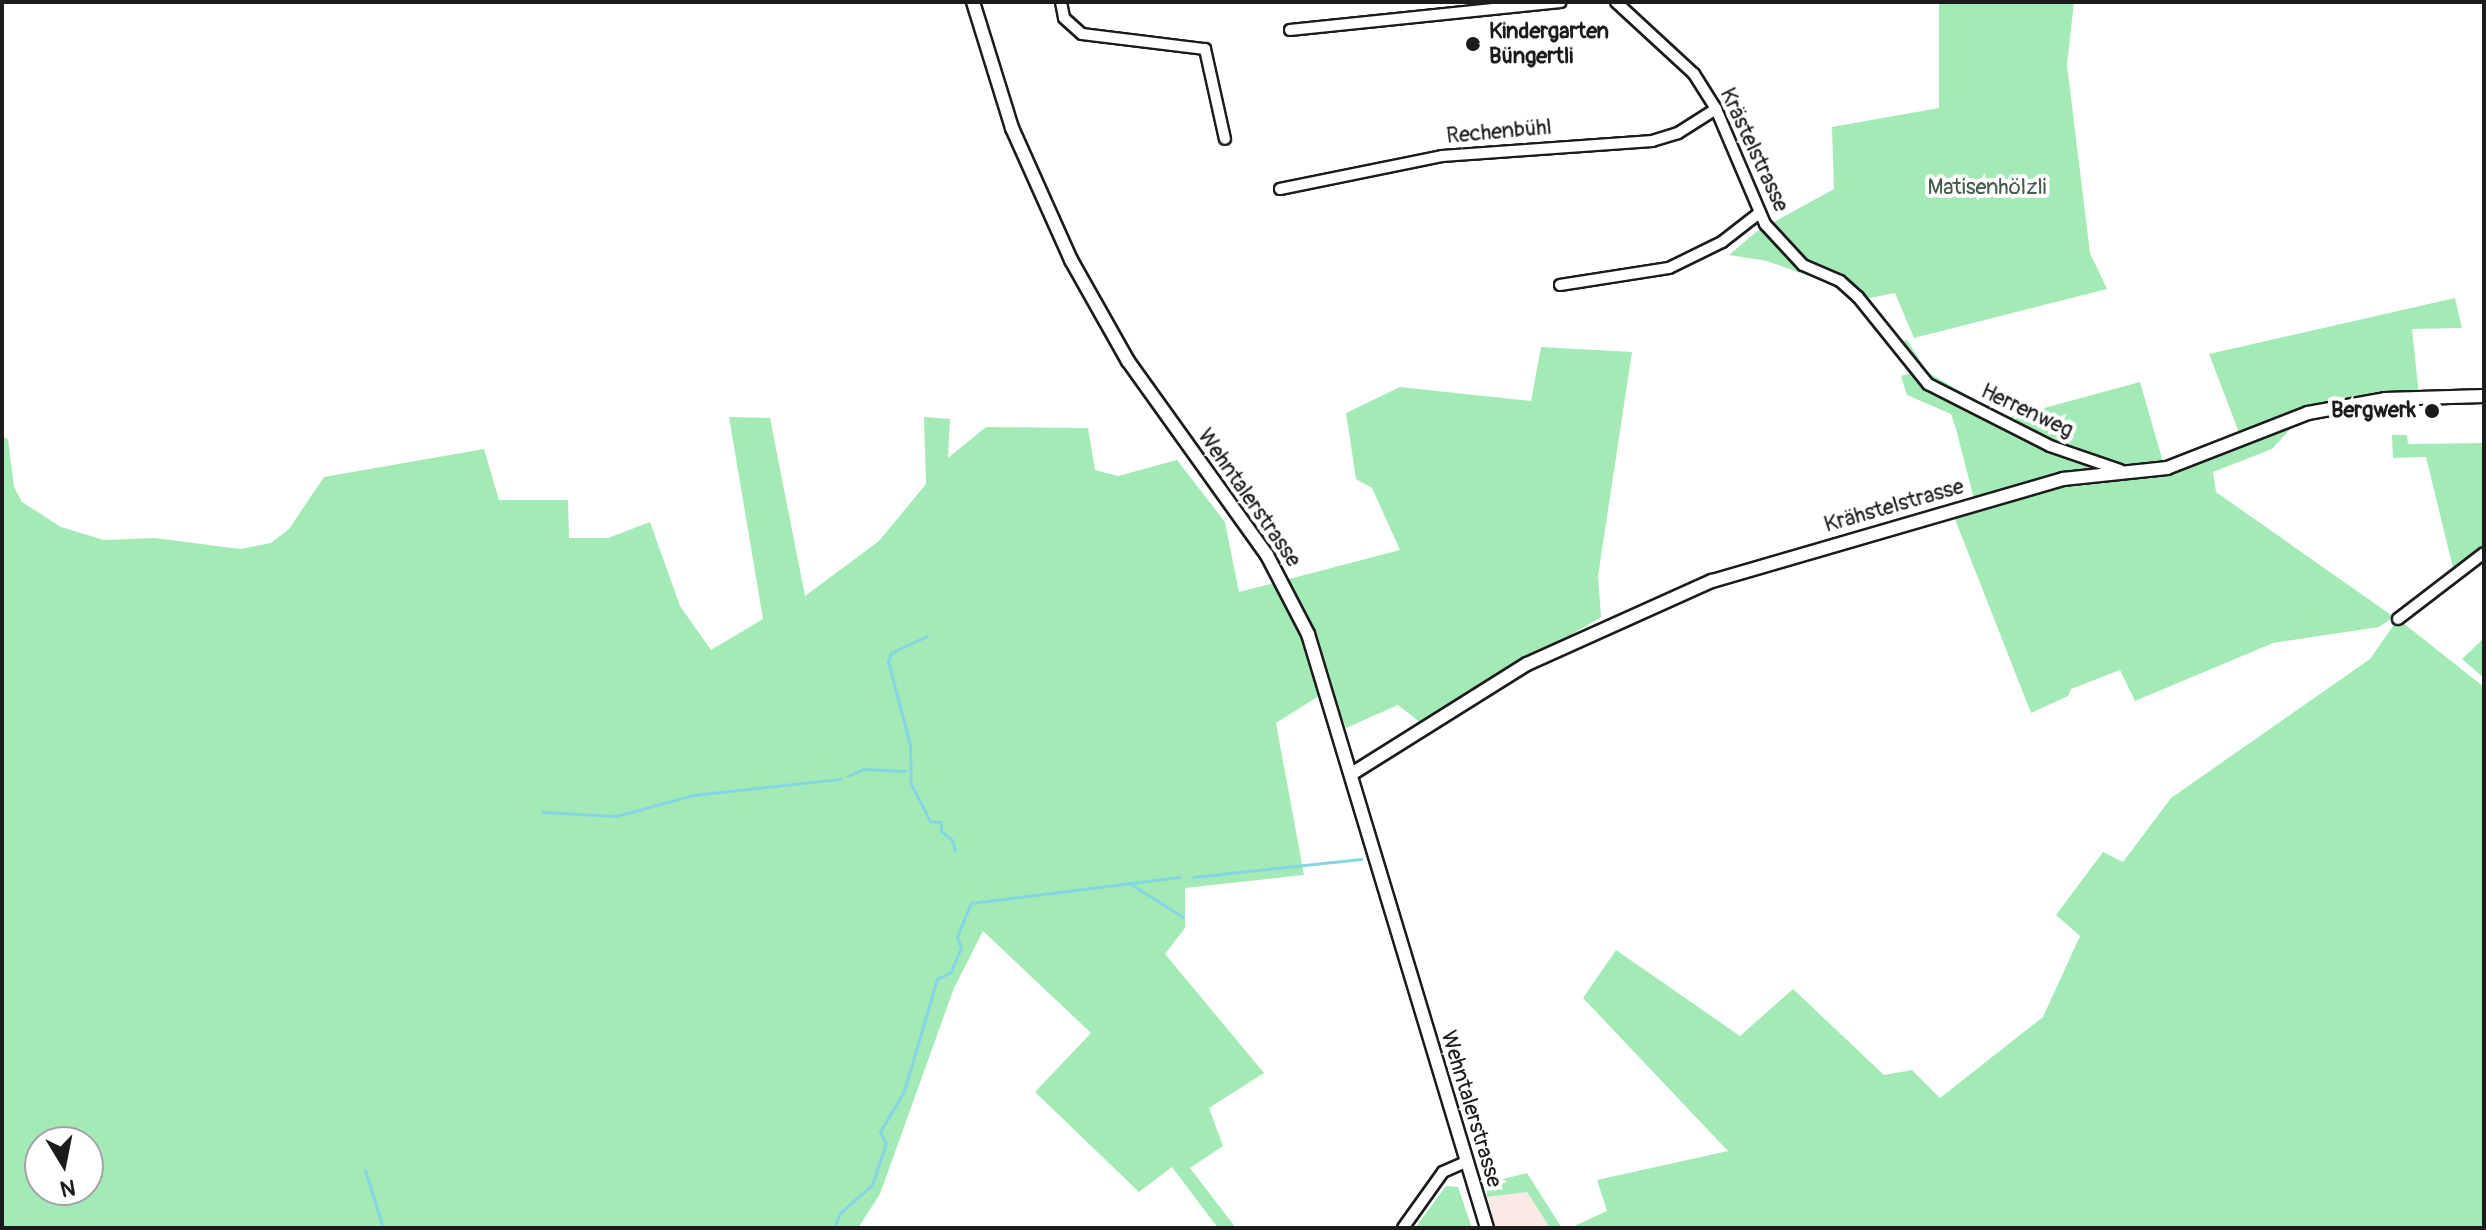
<!DOCTYPE html>
<meta charset="utf-8">
<style>
body{margin:0}
#map{position:relative;width:2486px;height:1230px;overflow:hidden;background:#fff;font-family:Pangolin,sans-serif}
div>[style]{position:absolute}
[style*='--x']{left:calc(var(--x)*1px);top:calc(var(--y)*1px);width:calc(var(--w)*1px);rotate:calc(var(--a)*1deg)}
.built>*{inset:0;background:#fbe9e6}
.green>*{inset:0;background:#a3eab7}
.stream>*{height:3px;margin:-1.5px;padding:0 1.5px;transform-origin:1.5px;border-radius:1.5px;background:#86d5e2}
.roads{filter:drop-shadow(2px 0 #1c1c1c) drop-shadow(-2px 0 #1c1c1c) drop-shadow(0 2px #1c1c1c) drop-shadow(0 -2px #1c1c1c)}
.minor>*{height:10px;margin:-5px;padding:0 5px;transform-origin:5px;border-radius:5px;background:#fff}
.major>*{height:12px;margin:-6px;padding:0 6px;transform-origin:6px;border-radius:6px;background:#fff}
.dots>*{width:22px;height:22px;translate:-50% -50%;box-sizing:border-box;border:4px solid #fff;border-radius:50%}
span{translate:-50% -50%;white-space:nowrap;text-align:center;line-height:1.15;-webkit-text-stroke:8px #fff;paint-order:stroke}
.poi-label{font-size:22px;color:#1c1c1c;font-weight:700}
.left{translate:0 -50%;text-align:left}
.right{translate:-100% -50%;text-align:right}
.street-label{font-size:22px;color:#1c1c1c}
.park-label{font-size:22px;color:#445a4a}
.frame{position:absolute;inset:0;border:4px solid #1c1c1c;pointer-events:none}
.north{position:absolute;left:24px;top:1126px;width:80px;height:80px;box-sizing:border-box;background:#fff;border:2px solid #a4a4a4;border-radius:50%;rotate:170deg;font-size:22px;font-weight:700;line-height:32px;text-align:center;color:#1c1c1c}
.north::after{content:'';display:block;margin:auto;width:28px;height:36px;background:#1c1c1c;clip-path:polygon(50% 0,100% 100%,50% 72%,0 100%)}
</style>
<div id="map">
<div class="built">
<i style="clip-path:polygon(1527px 1192px,1550px 1228px,1496px 1228px,1487px 1197px)"></i>
</div>
<div class="green">
<i style="clip-path:polygon(1939px 2px,2074px 2px,2067px 65px,2090px 253px,2107px 289px,1914px 338px,1895px 293px,1870px 298px,1767px 261px,1729px 255px,1756px 232px,1834px 189px,1832px 127px,1939px 108px)"></i>
<i style="clip-path:polygon(2455px 298px,2462px 328px,2412px 329px,2419px 395px,2346px 401px,2240px 435px,2209px 354px)"></i>
<i style="clip-path:polygon(1907px 340px,1927px 372px,2007px 418px,2140px 382px,2167px 476px,2292px 427px,2272px 449px,2213px 472px,2216px 492px,2394px 617px,2379px 627px,2273px 643px,2135px 701px,2120px 670px,2071px 689px,2068px 696px,2031px 713px,1953px 514px,1976px 507px,1956px 429px,1951px 414px,1907px 395px,1901px 376px,1917px 371px,1897px 342px)"></i>
<i style="clip-path:polygon(evenodd,1541px 347px,1632px 352px,1598px 576px,1601px 617px,1422px 724px,1398px 705px,1346px 728px,1330px 689px,1276px 723px,1304px 875px,1185px 888px,1185px 928px,1165px 954px,1264px 1073px,1209px 1108px,1223px 1146px,1190px 1168px,1236px 1228px,1218px 1228px,1172px 1167px,1139px 1192px,1035px 1092px,1091px 1033px,983px 931px,954px 988px,880px 1194px,858px 1228px,2px 1228px,2px 437px,8px 439px,14px 487px,22px 502px,61px 527px,104px 540px,155px 538px,240px 549px,271px 543px,289px 529px,324px 477px,484px 449px,499px 500px,568px 500px,569px 538px,608px 538px,650px 522px,680px 606px,711px 650px,763px 619px,729px 417px,770px 418px,805px 596px,879px 541px,926px 484px,924px 417px,950px 419px,948px 458px,986px 427px,1088px 428px,1095px 470px,1118px 476px,1177px 460px,1225px 522px,1239px 592px,1400px 550px,1372px 488px,1356px 479px,1346px 413px,1400px 387px,1531px 401px,1541px 347px,40px 1142px,88px 1142px,88px 1190px,40px 1190px,40px 1142px)"></i>
<i style="clip-path:polygon(2392px 435px,2407px 435px,2408px 444px,2484px 443px,2484px 548px,2454px 572px,2426px 457px,2393px 458px)"></i>
<i style="clip-path:polygon(2398px 619px,2484px 687px,2484px 1228px,1570px 1228px,1607px 1211px,1597px 1180px,1728px 1151px,1583px 998px,1616px 950px,1740px 1036px,1793px 989px,1884px 1075px,1912px 1070px,1940px 1098px,2043px 1017px,2080px 936px,2056px 915px,2103px 852px,2123px 862px,2171px 798px,2370px 659px)"></i>
<i style="clip-path:polygon(2484px 638px,2484px 678px,2462px 659px)"></i>
<i style="clip-path:polygon(1527px 1173px,1562px 1228px,1550px 1228px,1527px 1192px,1487px 1197px,1487px 1183px)"></i>
<i style="clip-path:polygon(1446px 1186px,1458px 1187px,1472px 1228px,1415px 1228px)"></i>
</div>
<div class="stream">
<i style="--x:927;--y:636;--w:40;--a:155"></i>
<i style="--x:891;--y:653;--w:9;--a:111"></i>
<i style="--x:888;--y:661;--w:87;--a:75.3"></i>
<i style="--x:910;--y:745;--w:39;--a:89"></i>
<i style="--x:911;--y:784;--w:42;--a:62.8"></i>
<i style="--x:930;--y:821;--w:11;--a:5"></i>
<i style="--x:941;--y:822;--w:9;--a:90"></i>
<i style="--x:941;--y:831;--w:14;--a:39"></i>
<i style="--x:952;--y:840;--w:11;--a:75"></i>
<i style="--x:848;--y:776;--w:17;--a:-25"></i>
<i style="--x:863;--y:769;--w:43;--a:2.7"></i>
<i style="--x:542;--y:812;--w:74;--a:3.1"></i>
<i style="--x:616;--y:816;--w:81;--a:-15.1"></i>
<i style="--x:694;--y:795;--w:147;--a:-6.3"></i>
<i style="--x:1193;--y:877;--w:169;--a:-6.1"></i>
<i style="--x:1129;--y:883;--w:64;--a:32.2"></i>
<i style="--x:365;--y:1170;--w:61;--a:72.8"></i>
<i style="--x:834;--y:1228;--w:16;--a:-68"></i>
<i style="--x:840;--y:1213;--w:43;--a:-41.2"></i>
<i style="--x:872;--y:1185;--w:44;--a:-71.6"></i>
<i style="--x:886;--y:1143;--w:13;--a:-119"></i>
<i style="--x:880;--y:1132;--w:48;--a:-59.7"></i>
<i style="--x:904;--y:1091;--w:117;--a:-73.6"></i>
<i style="--x:937;--y:979;--w:16;--a:-27"></i>
<i style="--x:951;--y:972;--w:27;--a:-68"></i>
<i style="--x:961;--y:947;--w:11;--a:-112"></i>
<i style="--x:957;--y:937;--w:37;--a:-68"></i>
<i style="--x:971;--y:903;--w:210;--a:-7.1"></i>
</div>
<div class="roads">
<div class="minor">
<i style="--x:1061;--y:2;--w:16;--a:79"></i>
<i style="--x:1064;--y:18;--w:24;--a:42"></i>
<i style="--x:1082;--y:34;--w:124;--a:7"></i>
<i style="--x:1205;--y:49;--w:92;--a:77.5"></i>
<i style="--x:1616;--y:2;--w:106;--a:42.7"></i>
<i style="--x:1694;--y:74;--w:41;--a:57.8"></i>
<i style="--x:1716;--y:109;--w:125;--a:66.9"></i>
<i style="--x:1765;--y:224;--w:56;--a:47.2"></i>
<i style="--x:1803;--y:265;--w:40;--a:23.4"></i>
<i style="--x:1840;--y:281;--w:24;--a:42"></i>
<i style="--x:1858;--y:297;--w:112;--a:51.2"></i>
<i style="--x:1928;--y:384;--w:137;--a:26.9"></i>
<i style="--x:2050;--y:446;--w:74;--a:18.9"></i>
<i style="--x:1290;--y:30;--w:272;--a:-5.9"></i>
<i style="--x:1280;--y:189;--w:165;--a:-11.5"></i>
<i style="--x:1442;--y:156;--w:211;--a:-4.1"></i>
<i style="--x:1652;--y:141;--w:27;--a:-17"></i>
<i style="--x:1678;--y:133;--w:45;--a:-32.3"></i>
<i style="--x:1560;--y:285;--w:110;--a:-8.9"></i>
<i style="--x:1669;--y:268;--w:59;--a:-26.1"></i>
<i style="--x:1722;--y:242;--w:46;--a:-37.9"></i>
<i style="--x:2398;--y:619;--w:108;--a:-37.5"></i>
<i style="--x:1403;--y:1228;--w:69;--a:-54.5"></i>
<i style="--x:1443;--y:1172;--w:24;--a:-24"></i>
</div>
<div class="major">
<i style="--x:973;--y:2;--w:132;--a:72.8"></i>
<i style="--x:1012;--y:128;--w:145;--a:65.9"></i>
<i style="--x:1071;--y:260;--w:116;--a:60.6"></i>
<i style="--x:1128;--y:361;--w:239;--a:54.4"></i>
<i style="--x:1267;--y:555;--w:89;--a:62.6"></i>
<i style="--x:1308;--y:634;--w:620;--a:73.23"></i>
<i style="--x:1353;--y:773;--w:205;--a:-32.1"></i>
<i style="--x:1527;--y:664;--w:203;--a:-24.2"></i>
<i style="--x:1712;--y:581;--w:366;--a:-16.2"></i>
<i style="--x:2063;--y:479;--w:105;--a:-6"></i>
<i style="--x:2167;--y:468;--w:151;--a:-21.3"></i>
<i style="--x:2308;--y:413;--w:78;--a:-10.3"></i>
<i style="--x:2385;--y:399;--w:99;--a:-1.7"></i>
</div>
</div>
<div class="dots">
<i style="left:1473px;top:44px;background:#1c1c1c"></i>
<i style="left:2432px;top:411px;background:#1c1c1c"></i>
</div>
<div class="poi-label">
<span class="left" style="left:1489px;top:44px">Kindergarten<br>Büngertli</span>
<span class="right" style="left:2416px;top:411px">Bergwerk</span>
</div>
<div class="street-label">
<span style="left:1499px;top:132px;rotate:-5deg">Rechenbühl</span>
<span style="left:1754px;top:150px;rotate:65deg">Krästelstrasse</span>
<span style="left:2027px;top:411px;rotate:25deg">Herrenweg</span>
<span style="left:1249px;top:498px;rotate:55deg">Wehntalerstrasse</span>
<span style="left:1894px;top:506px;rotate:-16deg">Krähstelstrasse</span>
<span style="left:1471px;top:1109px;rotate:73deg">Wehntalerstrasse</span>
</div>
<div class="park-label">
<span style="left:1987px;top:188px">Matisenhölzli</span>
</div>
<div class="frame"></div>
<div class="north">N</div>
</div>
